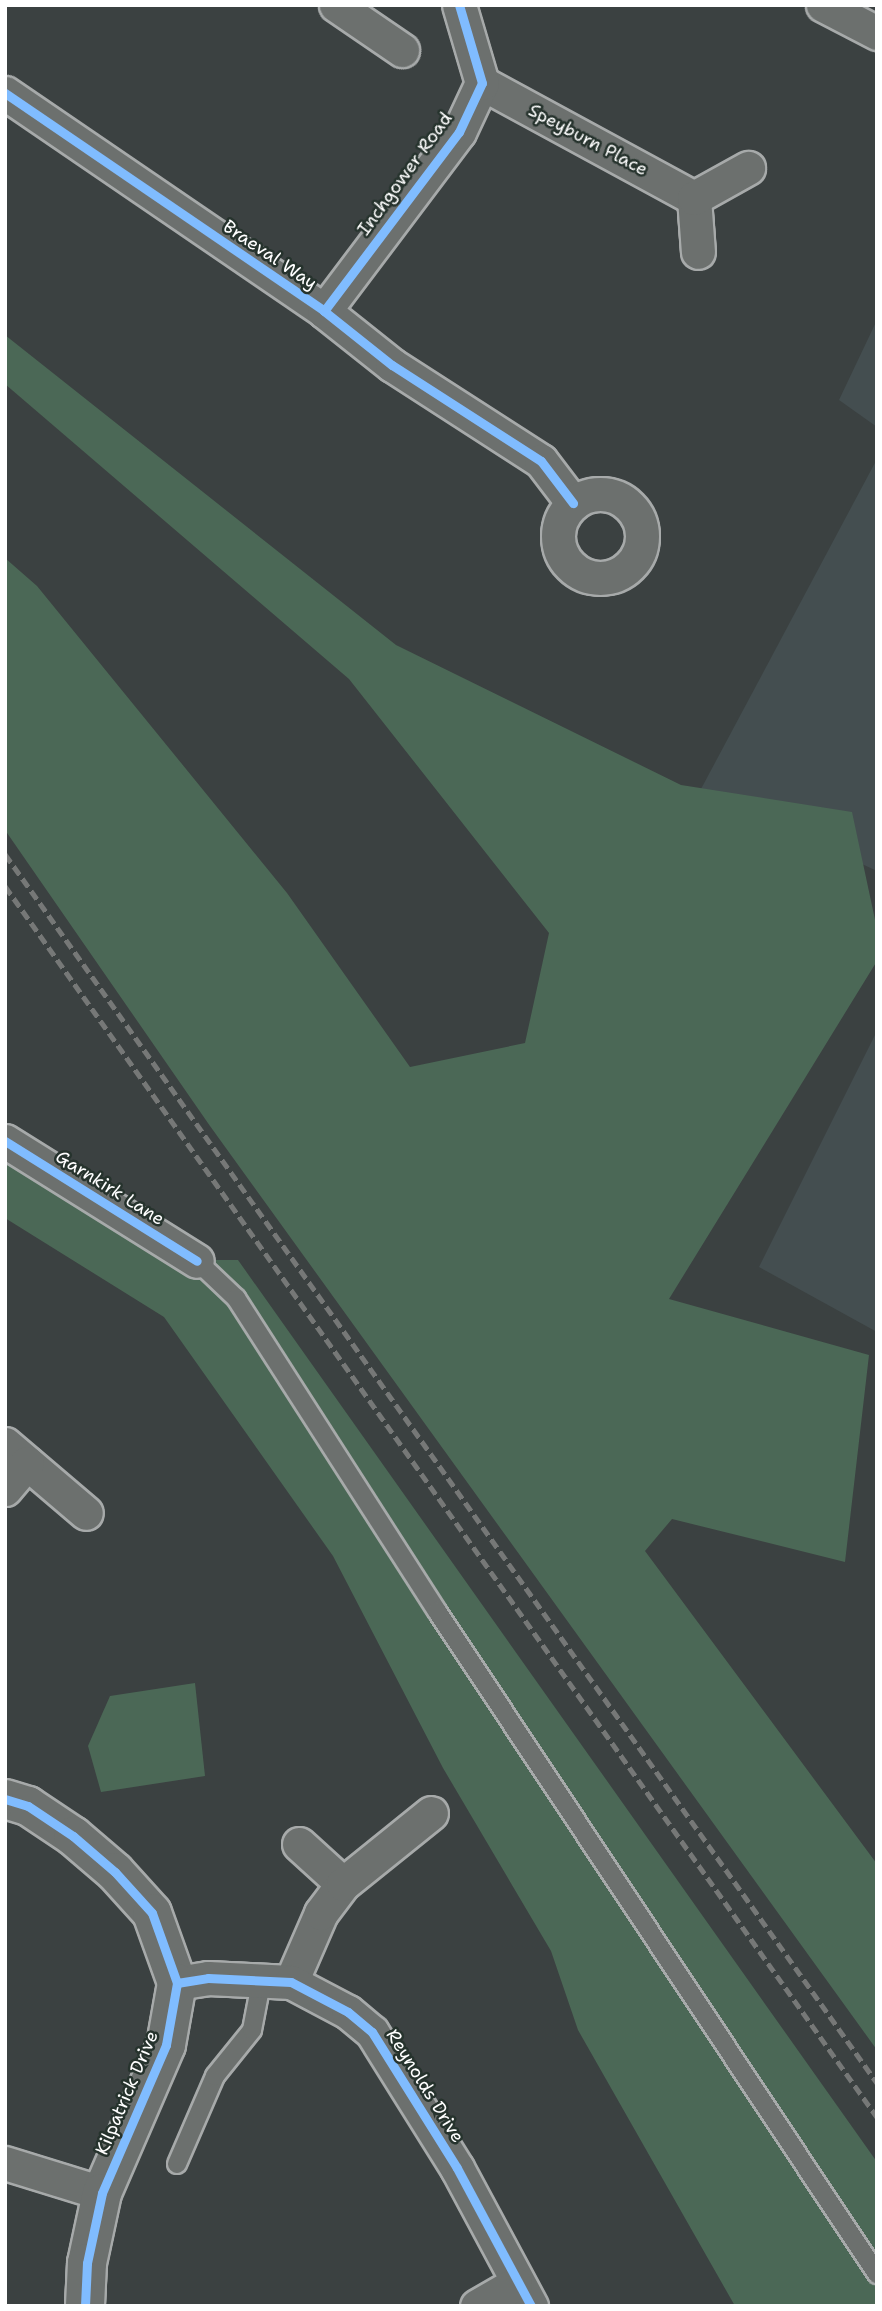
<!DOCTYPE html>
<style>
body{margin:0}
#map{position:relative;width:882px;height:2311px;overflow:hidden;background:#3b4141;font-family:"Shantell Sans",sans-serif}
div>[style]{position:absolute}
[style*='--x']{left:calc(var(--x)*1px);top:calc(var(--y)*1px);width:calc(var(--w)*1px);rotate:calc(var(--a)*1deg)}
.built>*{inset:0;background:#444e50}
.green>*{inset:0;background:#4b6856}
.roads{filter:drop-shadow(2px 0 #a7aaaa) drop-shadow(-2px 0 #a7aaaa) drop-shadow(0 2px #a7aaaa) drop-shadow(0 -2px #a7aaaa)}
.service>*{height:18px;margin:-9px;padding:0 9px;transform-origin:9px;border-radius:9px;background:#6c706e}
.minor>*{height:33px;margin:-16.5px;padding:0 16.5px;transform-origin:16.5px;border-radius:16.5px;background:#6c706e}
.minor>.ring{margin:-16.5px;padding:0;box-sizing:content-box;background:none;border:33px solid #6c706e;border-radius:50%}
.tertiary>*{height:38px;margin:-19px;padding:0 19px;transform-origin:19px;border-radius:19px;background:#6c706e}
.rail>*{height:5px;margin-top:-2.5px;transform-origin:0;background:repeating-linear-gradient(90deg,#767877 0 10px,transparent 0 15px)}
.cycleway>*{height:9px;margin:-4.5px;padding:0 4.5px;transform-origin:4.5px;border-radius:4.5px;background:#80bcff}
span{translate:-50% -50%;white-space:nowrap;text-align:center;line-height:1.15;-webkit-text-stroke:5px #26332d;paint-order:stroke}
.street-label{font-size:18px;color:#fff}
.frame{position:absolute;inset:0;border:7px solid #fff;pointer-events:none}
</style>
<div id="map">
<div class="built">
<i style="clip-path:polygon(877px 320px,877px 427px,839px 400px)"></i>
<i style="clip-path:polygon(877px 459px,877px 871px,701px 789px)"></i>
<i style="clip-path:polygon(877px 1031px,877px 1332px,759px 1267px)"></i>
</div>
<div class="green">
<i style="clip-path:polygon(5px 335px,396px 645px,681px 785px,852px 812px,877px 929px,877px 961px,669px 1299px,869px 1355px,845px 1562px,672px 1519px,645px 1551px,877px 1864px,877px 2050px,210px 1126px,5px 830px,5px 558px,37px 586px,287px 893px,410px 1067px,525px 1043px,549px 933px,349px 679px,5px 384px)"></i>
<i style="clip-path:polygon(5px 1150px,203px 1260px,238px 1260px,877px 2162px,877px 2306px,735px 2306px,578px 2030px,551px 1951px,443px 1768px,333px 1556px,164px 1317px,5px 1218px)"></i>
<i style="clip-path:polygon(195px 1683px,205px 1776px,101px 1792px,88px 1746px,110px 1696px)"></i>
</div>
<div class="roads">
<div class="service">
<i style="--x:197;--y:1261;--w:54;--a:43.5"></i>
<i style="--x:236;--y:1298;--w:372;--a:57.3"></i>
<i style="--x:437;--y:1611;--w:796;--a:56.43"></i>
<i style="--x:177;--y:2164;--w:96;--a:-66.6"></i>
<i style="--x:215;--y:2076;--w:59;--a:-51.2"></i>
<i style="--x:252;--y:2030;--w:53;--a:-79.1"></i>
</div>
<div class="minor">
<i style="--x:336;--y:5;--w:80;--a:34.3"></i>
<i style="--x:823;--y:5;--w:61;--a:27.4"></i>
<i style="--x:482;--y:83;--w:241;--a:28.5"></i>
<i style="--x:694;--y:198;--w:54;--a:85.8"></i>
<i style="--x:5;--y:93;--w:386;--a:34.3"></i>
<i style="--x:324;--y:311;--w:87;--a:38.5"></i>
<i style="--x:392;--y:365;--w:177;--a:32.8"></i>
<i style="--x:541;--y:461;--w:53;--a:52.7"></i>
<i style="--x:694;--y:198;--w:62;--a:-29.1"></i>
<i style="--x:324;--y:311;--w:224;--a:-53"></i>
<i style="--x:459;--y:132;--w:54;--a:-64.9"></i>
<i style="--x:482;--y:83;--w:81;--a:-106.4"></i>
<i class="ring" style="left:558px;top:494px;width:51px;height:51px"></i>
<i style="--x:5;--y:1141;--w:226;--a:32"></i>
<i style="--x:5;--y:1444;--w:106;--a:40.4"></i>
<i style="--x:5;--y:1489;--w:34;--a:-50"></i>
<i style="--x:299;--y:1844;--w:59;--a:42.3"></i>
<i style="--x:291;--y:1982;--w:75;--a:-66.5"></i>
<i style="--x:321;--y:1913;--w:36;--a:-53"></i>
<i style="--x:343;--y:1884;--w:113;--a:-38.9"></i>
<i style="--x:177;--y:1983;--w:31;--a:-9"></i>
<i style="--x:208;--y:1978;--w:83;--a:2.8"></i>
<i style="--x:291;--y:1982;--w:64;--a:27.8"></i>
<i style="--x:348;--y:2012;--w:31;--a:40"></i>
<i style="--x:372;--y:2032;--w:160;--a:58"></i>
<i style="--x:457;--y:2168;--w:157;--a:61.8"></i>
<i style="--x:5;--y:2163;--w:102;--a:17.2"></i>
<i style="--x:477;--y:2306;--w:44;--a:-30.1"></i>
</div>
<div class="tertiary">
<i style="--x:5;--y:1799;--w:24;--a:17"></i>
<i style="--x:28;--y:1806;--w:54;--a:33.7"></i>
<i style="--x:73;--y:1836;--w:55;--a:40.6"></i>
<i style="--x:115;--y:1872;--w:55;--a:47.9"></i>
<i style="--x:152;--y:1913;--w:74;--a:70.3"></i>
<i style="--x:177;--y:1983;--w:63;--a:100.1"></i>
<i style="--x:166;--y:2045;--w:161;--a:113.4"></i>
<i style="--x:102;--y:2193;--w:72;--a:102.1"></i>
<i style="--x:87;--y:2263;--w:43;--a:92.7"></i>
</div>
</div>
<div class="rail">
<i style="--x:5;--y:854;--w:1507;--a:54.64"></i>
<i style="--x:5;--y:886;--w:1509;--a:54.69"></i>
</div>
<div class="cycleway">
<i style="--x:5;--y:93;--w:386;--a:34.3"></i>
<i style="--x:324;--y:311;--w:87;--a:38.5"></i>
<i style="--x:392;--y:365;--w:177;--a:32.8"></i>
<i style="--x:541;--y:461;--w:53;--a:52.7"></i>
<i style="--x:324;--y:311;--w:224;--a:-53"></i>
<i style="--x:459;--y:132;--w:54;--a:-64.9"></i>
<i style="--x:482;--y:83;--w:81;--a:-106.4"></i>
<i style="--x:5;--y:1141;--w:226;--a:32"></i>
<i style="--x:5;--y:1799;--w:24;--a:17"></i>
<i style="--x:28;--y:1806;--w:54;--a:33.7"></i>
<i style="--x:73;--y:1836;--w:55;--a:40.6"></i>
<i style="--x:115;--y:1872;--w:55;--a:47.9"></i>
<i style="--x:152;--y:1913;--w:74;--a:70.3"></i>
<i style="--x:177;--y:1983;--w:63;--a:100.1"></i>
<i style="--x:166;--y:2045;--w:161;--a:113.4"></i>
<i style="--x:102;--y:2193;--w:72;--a:102.1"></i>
<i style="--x:87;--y:2263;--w:43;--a:92.7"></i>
<i style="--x:177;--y:1983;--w:31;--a:-9"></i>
<i style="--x:208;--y:1978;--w:83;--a:2.8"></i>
<i style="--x:291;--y:1982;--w:64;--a:27.8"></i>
<i style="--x:348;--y:2012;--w:31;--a:40"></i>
<i style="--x:372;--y:2032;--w:160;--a:58"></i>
<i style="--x:457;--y:2168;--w:157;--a:61.8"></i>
</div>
<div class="street-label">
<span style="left:588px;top:140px;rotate:28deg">Speyburn Place</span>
<span style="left:405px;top:174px;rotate:-54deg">Inchgower Road</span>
<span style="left:270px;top:255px;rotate:34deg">Braeval Way</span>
<span style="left:110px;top:1188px;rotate:32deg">Garnkirk Lane</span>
<span style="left:425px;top:2086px;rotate:58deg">Reynolds Drive</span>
<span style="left:127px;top:2093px;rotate:-67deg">Kilpatrick Drive</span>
</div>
<div class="frame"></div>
</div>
